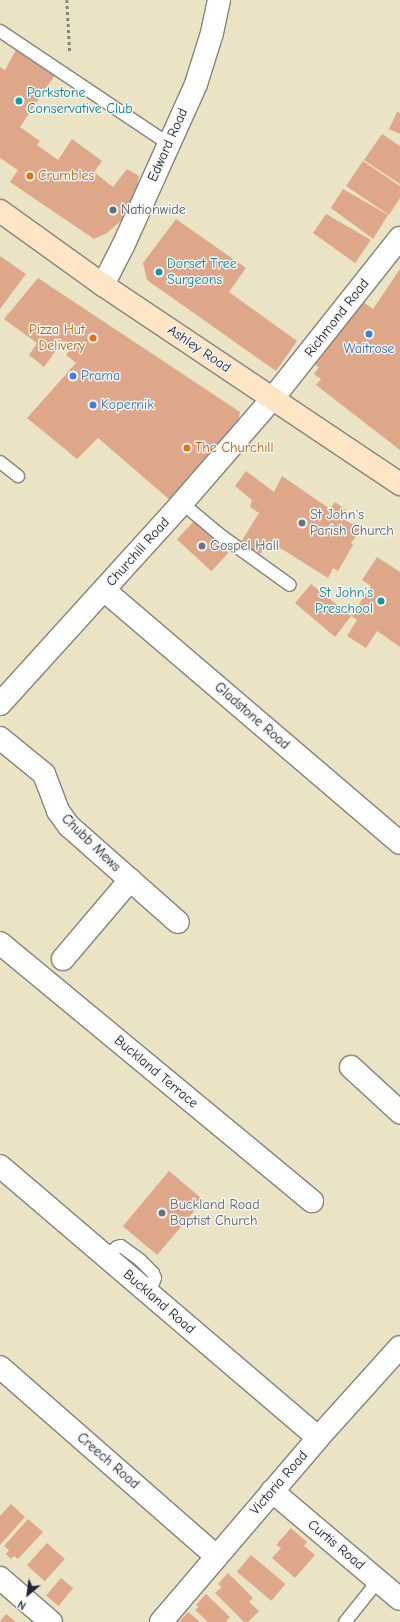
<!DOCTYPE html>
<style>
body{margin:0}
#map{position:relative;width:400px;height:1622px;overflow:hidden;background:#eae3c4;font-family:"Comic Neue",sans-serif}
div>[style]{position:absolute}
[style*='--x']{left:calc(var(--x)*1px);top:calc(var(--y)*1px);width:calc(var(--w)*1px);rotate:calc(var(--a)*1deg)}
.building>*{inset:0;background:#dfa78a;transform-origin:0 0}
.path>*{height:2.5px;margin-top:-1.25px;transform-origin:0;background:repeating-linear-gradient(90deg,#868280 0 3px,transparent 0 6px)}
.roads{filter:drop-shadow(1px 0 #868280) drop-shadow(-1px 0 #868280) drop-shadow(0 1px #868280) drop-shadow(0 -1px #868280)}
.service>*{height:12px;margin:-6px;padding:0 6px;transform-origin:6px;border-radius:6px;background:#fff}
.minor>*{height:22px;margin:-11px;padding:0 11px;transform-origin:11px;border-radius:11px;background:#fff}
.tertiary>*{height:22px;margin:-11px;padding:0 11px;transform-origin:11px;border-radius:11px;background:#fff}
.secondary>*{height:22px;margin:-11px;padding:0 11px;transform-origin:11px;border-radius:11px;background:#fde5c5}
.dots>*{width:11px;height:11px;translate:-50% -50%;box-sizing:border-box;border:2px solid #f6f6f2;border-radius:50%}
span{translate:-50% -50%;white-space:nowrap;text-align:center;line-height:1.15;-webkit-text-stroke:3px #f6f6f2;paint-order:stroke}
.culture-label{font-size:14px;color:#0d838f}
.left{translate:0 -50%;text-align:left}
.right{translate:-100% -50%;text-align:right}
.street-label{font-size:14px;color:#22223b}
.food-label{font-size:14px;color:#c56008}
.service-label{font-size:14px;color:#4e5e75}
.shop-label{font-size:14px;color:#366cbe}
.worship-label{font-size:14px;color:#5b616d}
.north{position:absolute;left:8px;top:1574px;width:40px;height:40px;-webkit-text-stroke:3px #f6f6f2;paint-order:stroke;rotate:209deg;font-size:11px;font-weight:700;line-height:16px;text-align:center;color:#22223b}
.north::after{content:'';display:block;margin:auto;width:14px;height:18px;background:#22223b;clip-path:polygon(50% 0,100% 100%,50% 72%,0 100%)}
</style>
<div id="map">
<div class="building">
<i style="clip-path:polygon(17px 48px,55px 75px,20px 127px,40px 141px,37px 145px,58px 160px,72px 139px,102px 161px,94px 172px,113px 187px,127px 169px,139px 176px,134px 201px,123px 219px,107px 233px,94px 239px,10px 182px,18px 170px,0 158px,0 67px,5px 70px)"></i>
<i style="clip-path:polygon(397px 112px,400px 113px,400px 134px,389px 129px)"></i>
<i style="clip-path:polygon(382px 134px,400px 146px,400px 184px,364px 160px)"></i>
<i style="clip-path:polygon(363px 161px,400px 186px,400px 198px,389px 215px,346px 186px)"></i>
<i style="clip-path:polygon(343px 189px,388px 215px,373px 239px,331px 208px)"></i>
<i style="clip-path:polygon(326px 214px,371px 240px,355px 263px,313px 233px)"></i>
<i style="clip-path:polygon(176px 219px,246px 268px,229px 292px,297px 341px,276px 371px,147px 280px,143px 263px)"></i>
<i style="clip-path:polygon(0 256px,26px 274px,0 309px)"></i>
<i style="clip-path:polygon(400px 269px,400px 450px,316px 385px,321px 379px,314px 374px,319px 367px,315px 365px,362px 301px,373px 309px)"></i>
<i style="clip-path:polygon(38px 278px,240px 412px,238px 425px,170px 500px,98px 438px,77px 459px,27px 418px,76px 363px,66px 355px,72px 347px,63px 341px,44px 367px,29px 355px,37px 343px,4px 319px)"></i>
<i style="clip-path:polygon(246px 471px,274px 492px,282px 476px,330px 509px,335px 502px,346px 510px,341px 517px,361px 530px,351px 543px,353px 545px,338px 571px,333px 568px,328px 578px,269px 541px,260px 554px,241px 542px,259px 513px,250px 507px,252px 500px,235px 486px)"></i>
<i style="left:194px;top:521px;width:47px;height:25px;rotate:43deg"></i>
<i style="clip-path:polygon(377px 557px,400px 572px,400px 647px,377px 631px,366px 648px,347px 636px,357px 620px,351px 616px,335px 637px,295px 603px,311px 584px,351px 616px,371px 586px,362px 580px)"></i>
<i style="left:169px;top:1171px;width:45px;height:72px;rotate:40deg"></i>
<i style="clip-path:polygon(11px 1504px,25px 1517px,0 1545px,0 1516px)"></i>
<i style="clip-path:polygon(28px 1519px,43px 1532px,18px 1559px,14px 1556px,11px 1559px,6px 1554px,9px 1550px,4px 1546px)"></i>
<i style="clip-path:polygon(291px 1528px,307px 1542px,304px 1546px,315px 1555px,295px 1578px,272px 1558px,281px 1548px,276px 1545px)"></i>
<i style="left:47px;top:1543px;width:24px;height:30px;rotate:42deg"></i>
<i style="left:251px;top:1555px;width:45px;height:22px;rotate:40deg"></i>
<i style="clip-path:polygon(228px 1573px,253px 1598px,249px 1602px,259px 1611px,248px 1622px,244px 1622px,215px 1593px,222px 1587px,218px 1584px)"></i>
<i style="left:61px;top:1578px;width:16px;height:23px;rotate:40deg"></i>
<i style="clip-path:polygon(206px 1594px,230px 1617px,226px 1621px,228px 1622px,208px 1622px,195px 1610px,199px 1607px,196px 1605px)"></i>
<i style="clip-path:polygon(188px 1612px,200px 1622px,179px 1622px)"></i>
<i style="clip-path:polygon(6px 1614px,16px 1622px,0 1622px)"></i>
</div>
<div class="path">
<i style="--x:67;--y:0;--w:53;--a:86.8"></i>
</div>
<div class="roads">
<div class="service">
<i style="--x:0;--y:31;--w:203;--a:33.8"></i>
<i style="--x:0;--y:462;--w:23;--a:38"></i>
<i style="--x:182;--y:503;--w:48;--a:40"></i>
<i style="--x:219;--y:534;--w:87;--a:35.7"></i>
<i style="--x:106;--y:1257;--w:15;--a:-42"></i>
<i style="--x:117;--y:1247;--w:4;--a:-14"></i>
<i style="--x:121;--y:1246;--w:24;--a:36"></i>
<i style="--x:140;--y:1260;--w:18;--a:45"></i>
<i style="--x:153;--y:1273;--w:5;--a:68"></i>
<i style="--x:155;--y:1278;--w:17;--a:111"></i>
<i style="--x:345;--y:1622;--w:53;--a:-51.2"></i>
</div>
<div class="minor">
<i style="--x:103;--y:285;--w:44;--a:-62.9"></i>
<i style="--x:123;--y:246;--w:178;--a:-65.7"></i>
<i style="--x:196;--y:84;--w:53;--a:-72.6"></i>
<i style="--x:212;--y:33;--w:34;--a:-78"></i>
<i style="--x:104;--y:590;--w:389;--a:40.5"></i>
<i style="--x:0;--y:704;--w:271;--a:-47.8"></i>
<i style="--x:182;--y:503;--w:139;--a:-49.1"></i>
<i style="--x:0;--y:738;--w:57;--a:39.3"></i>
<i style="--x:44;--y:774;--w:40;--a:69"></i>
<i style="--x:58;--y:811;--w:19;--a:54"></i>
<i style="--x:69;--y:826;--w:145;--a:41.4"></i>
<i style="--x:0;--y:943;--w:405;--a:39.6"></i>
<i style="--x:63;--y:959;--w:104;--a:-49.7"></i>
<i style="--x:351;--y:1067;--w:67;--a:42.6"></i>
<i style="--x:0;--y:1166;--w:418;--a:40.5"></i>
<i style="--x:0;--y:1367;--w:287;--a:41.2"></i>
<i style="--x:272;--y:1491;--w:167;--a:40.2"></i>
<i style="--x:0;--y:1578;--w:67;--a:40.8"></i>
<i style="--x:161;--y:1622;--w:242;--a:-49.5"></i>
<i style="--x:318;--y:1438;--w:122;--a:-48"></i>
</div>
<div class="tertiary">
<i style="--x:273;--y:398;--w:204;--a:-51.6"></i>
</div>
<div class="secondary">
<i style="--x:0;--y:211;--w:127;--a:35.7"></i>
<i style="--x:103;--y:285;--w:358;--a:33.8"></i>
</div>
</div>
<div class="dots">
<i style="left:19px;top:101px;background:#0f9aa8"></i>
<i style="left:30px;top:176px;background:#e8710a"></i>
<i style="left:113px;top:210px;background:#5c6f8a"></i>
<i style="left:159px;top:272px;background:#0f9aa8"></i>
<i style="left:369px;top:334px;background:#3f7fe0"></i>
<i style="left:93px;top:338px;background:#e8710a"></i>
<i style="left:73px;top:376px;background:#3f7fe0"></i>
<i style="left:93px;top:405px;background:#3f7fe0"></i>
<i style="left:187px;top:448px;background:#e8710a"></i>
<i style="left:302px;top:523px;background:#6b7280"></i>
<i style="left:202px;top:546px;background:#6b7280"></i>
<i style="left:381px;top:601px;background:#0f9aa8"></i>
<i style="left:162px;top:1213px;background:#6b7280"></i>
</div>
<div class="culture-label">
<span class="left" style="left:27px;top:101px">Parkstone<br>Conservative Club</span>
<span class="left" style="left:167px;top:272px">Dorset Tree<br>Surgeons</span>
<span class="right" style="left:373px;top:601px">St John's<br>Preschool</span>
</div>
<div class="street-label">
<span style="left:168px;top:145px;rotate:-66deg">Edward Road</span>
<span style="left:337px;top:318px;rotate:-52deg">Richmond Road</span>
<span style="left:199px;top:349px;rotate:34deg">Ashley Road</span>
<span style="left:138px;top:552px;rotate:-48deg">Churchill Road</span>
<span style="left:252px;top:716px;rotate:41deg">Gladstone Road</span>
<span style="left:91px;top:843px;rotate:44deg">Chubb Mews</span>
<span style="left:156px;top:1072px;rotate:40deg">Buckland Terrace</span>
<span style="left:159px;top:1302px;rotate:41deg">Buckland Road</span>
<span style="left:108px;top:1461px;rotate:41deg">Creech Road</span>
<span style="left:279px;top:1483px;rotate:-49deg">Victoria Road</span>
<span style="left:336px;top:1545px;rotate:40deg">Curtis Road</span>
</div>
<div class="food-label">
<span class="left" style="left:38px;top:176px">Crumbles</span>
<span class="right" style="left:85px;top:338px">Pizza Hut<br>Delivery</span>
<span class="left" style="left:195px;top:448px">The Churchill</span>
</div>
<div class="service-label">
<span class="left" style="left:121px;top:210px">Nationwide</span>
</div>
<div class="shop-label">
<span style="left:369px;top:349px">Waitrose</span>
<span class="left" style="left:81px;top:376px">Prama</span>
<span class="left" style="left:101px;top:405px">Kopernik</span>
</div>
<div class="worship-label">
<span class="left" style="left:310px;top:523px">St John's<br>Parish Church</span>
<span class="left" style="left:210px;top:546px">Gospel Hall</span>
<span class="left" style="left:170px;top:1213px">Buckland Road<br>Baptist Church</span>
</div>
<div class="north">N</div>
</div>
